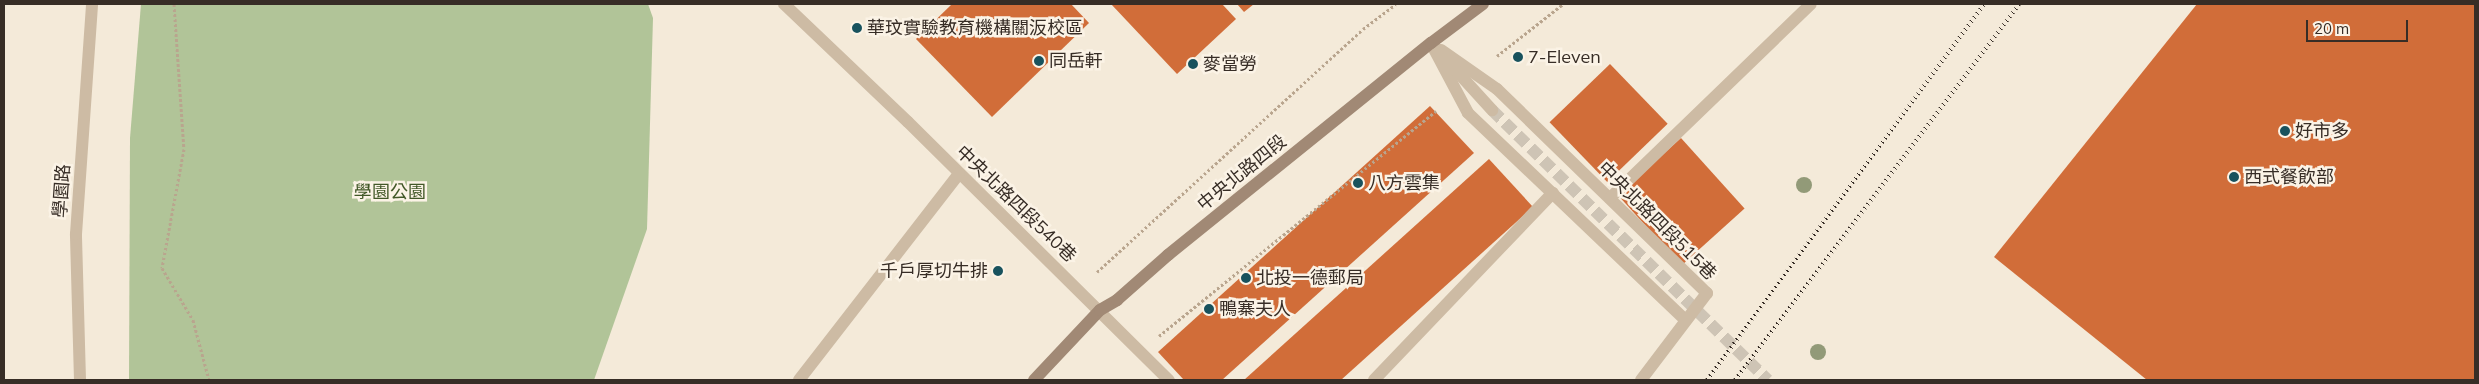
<!DOCTYPE html>
<meta charset="utf-8">
<style>
body{margin:0}
#map{position:relative;width:2479px;height:384px;overflow:hidden;background:#f4ead9;font-family:Mulish,"Noto Sans TC",sans-serif}
div>[style]{position:absolute}
[style*='--x']{left:calc(var(--x)*1px);top:calc(var(--y)*1px);width:calc(var(--w)*1px);rotate:calc(var(--a)*1deg)}
.green>*{inset:0;background:#b1c498}
.building>*{inset:0;background:#d16d39;transform-origin:0 0}
.street-tunnel>*{height:12px;margin-top:-6px;transform-origin:0;background:repeating-linear-gradient(90deg,#cec4b5 0 12px,transparent 0 18px)}
.path>*{height:3px;margin-top:-1.5px;transform-origin:0;background:repeating-linear-gradient(90deg,#b9a58e 0 2.5px,transparent 0 5px)}
.lane>*{height:12px;margin:-6px;padding:0 6px;transform-origin:6px;border-radius:6px;background:#cdbba4}
.street>*{height:12px;margin:-6px;padding:0 6px;transform-origin:6px;border-radius:6px;background:#cdbba4}
.secondary>*{height:12px;margin:-6px;padding:0 6px;transform-origin:6px;border-radius:6px;background:#a18975}
.rail>*{height:4px;margin-top:-2px;transform-origin:0;background:repeating-linear-gradient(90deg,#372d26 0 1px,transparent 0 5px)}
.trees>*{width:16px;height:16px;margin:-8px;border-radius:50%;background:#929a78}
.dots>*{width:14px;height:14px;translate:-50% -50%;box-sizing:border-box;border:2px solid #fbf3e6;border-radius:50%}
span{translate:-50% -50%;white-space:nowrap;text-align:center;line-height:1.15;-webkit-text-stroke:5px #fbf3e6;paint-order:stroke}
.poi-label{font-size:18px;color:#372d26}
.left{translate:0 -50%;text-align:left}
.right{translate:-100% -50%;text-align:right}
.street-label{font-size:18px;color:#372d26}
.park-label{font-size:18px;color:#425828}
.frame{position:absolute;inset:0;border:5px solid #372d26;pointer-events:none}
.scale{position:absolute;left:2306px;top:20px;width:102px;height:22px;box-sizing:border-box;border:2px solid #372d26;border-top:0;padding-left:6px;font-size:15px;line-height:18px;white-space:nowrap;color:#372d26;-webkit-text-stroke:4px #fbf3e6;paint-order:stroke}
</style>
<div id="map">
<div class="green">
<i style="clip-path:polygon(141px 4px,648px 4px,653px 18px,647px 229px,594px 380px,129px 380px,130px 138px)"></i>
</div>
<div class="building">
<i style="clip-path:polygon(952px 4px,1071px 4px,1089px 23px,992px 117px,916px 39px)"></i>
<i style="clip-path:polygon(1111px 4px,1222px 4px,1236px 19px,1177px 74px)"></i>
<i style="clip-path:polygon(1237px 4px,1254px 4px,1244px 12px)"></i>
<i style="clip-path:polygon(2197px 4px,2475px 4px,2475px 380px,2147px 380px,1994px 257px)"></i>
<i style="left:1610px;top:64px;width:83px;height:84px;rotate:46deg"></i>
<i style="clip-path:polygon(1430px 106px,1474px 153px,1222px 380px,1184px 380px,1158px 352px)"></i>
<i style="left:1681px;top:138px;width:95px;height:85px;rotate:48deg"></i>
<i style="clip-path:polygon(1489px 159px,1533px 207px,1341px 380px,1244px 380px)"></i>
</div>
<div class="street-tunnel">
<i style="--x:1492;--y:110;--w:386;--a:44.4"></i>
</div>
<div class="path">
<i style="--x:174;--y:4;--w:145;--a:86.1"></i>
<i style="--x:184;--y:149;--w:121;--a:100.5"></i>
<i style="--x:162;--y:268;--w:61;--a:59.2"></i>
<i style="--x:193;--y:320;--w:62;--a:75.1"></i>
<i style="--x:1497;--y:56;--w:84;--a:-38.2"></i>
<i style="--x:1097;--y:272;--w:360;--a:-42.4"></i>
<i style="--x:1363;--y:29;--w:41;--a:-37.1"></i>
<i style="--x:1159;--y:336;--w:357;--a:-39.1"></i>
</div>
<div class="lane">
<i style="--x:784;--y:4;--w:171;--a:43.6"></i>
<i style="--x:908;--y:122;--w:367;--a:44.7"></i>
<i style="--x:1434;--y:49;--w:72;--a:62"></i>
<i style="--x:1468;--y:113;--w:300;--a:43.6"></i>
<i style="--x:1441;--y:50;--w:68;--a:34.9"></i>
<i style="--x:1497;--y:89;--w:293;--a:44.2"></i>
<i style="--x:1707;--y:293;--w:109;--a:127.2"></i>
<i style="--x:1610;--y:198;--w:279;--a:-44"></i>
<i style="--x:799;--y:380;--w:261;--a:-52.2"></i>
<i style="--x:1374;--y:380;--w:259;--a:-46.3"></i>
</div>
<div class="street">
<i style="--x:1431;--y:43;--w:91;--a:47.7"></i>
<i style="--x:80;--y:380;--w:146;--a:-91.6"></i>
<i style="--x:76;--y:234;--w:231;--a:-86"></i>
</div>
<div class="secondary">
<i style="--x:1034;--y:380;--w:96;--a:-46.7"></i>
<i style="--x:1100;--y:310;--w:20;--a:-30"></i>
<i style="--x:1117;--y:300;--w:68;--a:-41.4"></i>
<i style="--x:1168;--y:255;--w:338;--a:-38.9"></i>
<i style="--x:1431;--y:43;--w:65;--a:-36.9"></i>
</div>
<div class="rail">
<i style="--x:1707;--y:380;--w:467;--a:-53.6"></i>
<i style="--x:1735;--y:380;--w:471;--a:-52.9"></i>
</div>
<div class="trees">
<i style="left:1804px;top:185px"></i>
<i style="left:1818px;top:352px"></i>
</div>
<div class="dots">
<i style="left:857px;top:28px;background:#18525d"></i>
<i style="left:1518px;top:57px;background:#18525d"></i>
<i style="left:1039px;top:61px;background:#18525d"></i>
<i style="left:1193px;top:64px;background:#18525d"></i>
<i style="left:2285px;top:131px;background:#18525d"></i>
<i style="left:2234px;top:177px;background:#18525d"></i>
<i style="left:1358px;top:183px;background:#18525d"></i>
<i style="left:998px;top:271px;background:#18525d"></i>
<i style="left:1246px;top:278px;background:#18525d"></i>
<i style="left:1209px;top:309px;background:#18525d"></i>
</div>
<div class="poi-label">
<span class="left" style="left:867px;top:28px">華玟實驗教育機構關汳校區</span>
<span class="left" style="left:1528px;top:57px">7-Eleven</span>
<span class="left" style="left:1049px;top:61px">同岳軒</span>
<span class="left" style="left:1203px;top:64px">麥當勞</span>
<span class="left" style="left:2295px;top:131px">好市多</span>
<span class="left" style="left:2244px;top:177px">西式餐飲部</span>
<span class="left" style="left:1368px;top:183px">八方雲集</span>
<span class="right" style="left:988px;top:271px">千戶厚切牛排</span>
<span class="left" style="left:1256px;top:278px">北投一德郵局</span>
<span class="left" style="left:1219px;top:309px">鴨寨夫人</span>
</div>
<div class="street-label">
<span style="left:1242px;top:173px;rotate:-39deg">中央北路四段</span>
<span style="left:62px;top:191px;rotate:-86deg">學園路</span>
<span style="left:1016px;top:204px;rotate:44deg">中央北路四段540巷</span>
<span style="left:1657px;top:221px;rotate:45deg">中央北路四段515巷</span>
</div>
<div class="park-label">
<span style="left:390px;top:192px">學園公園</span>
</div>
<div class="frame"></div>
<div class="scale">20 m</div>
</div>
